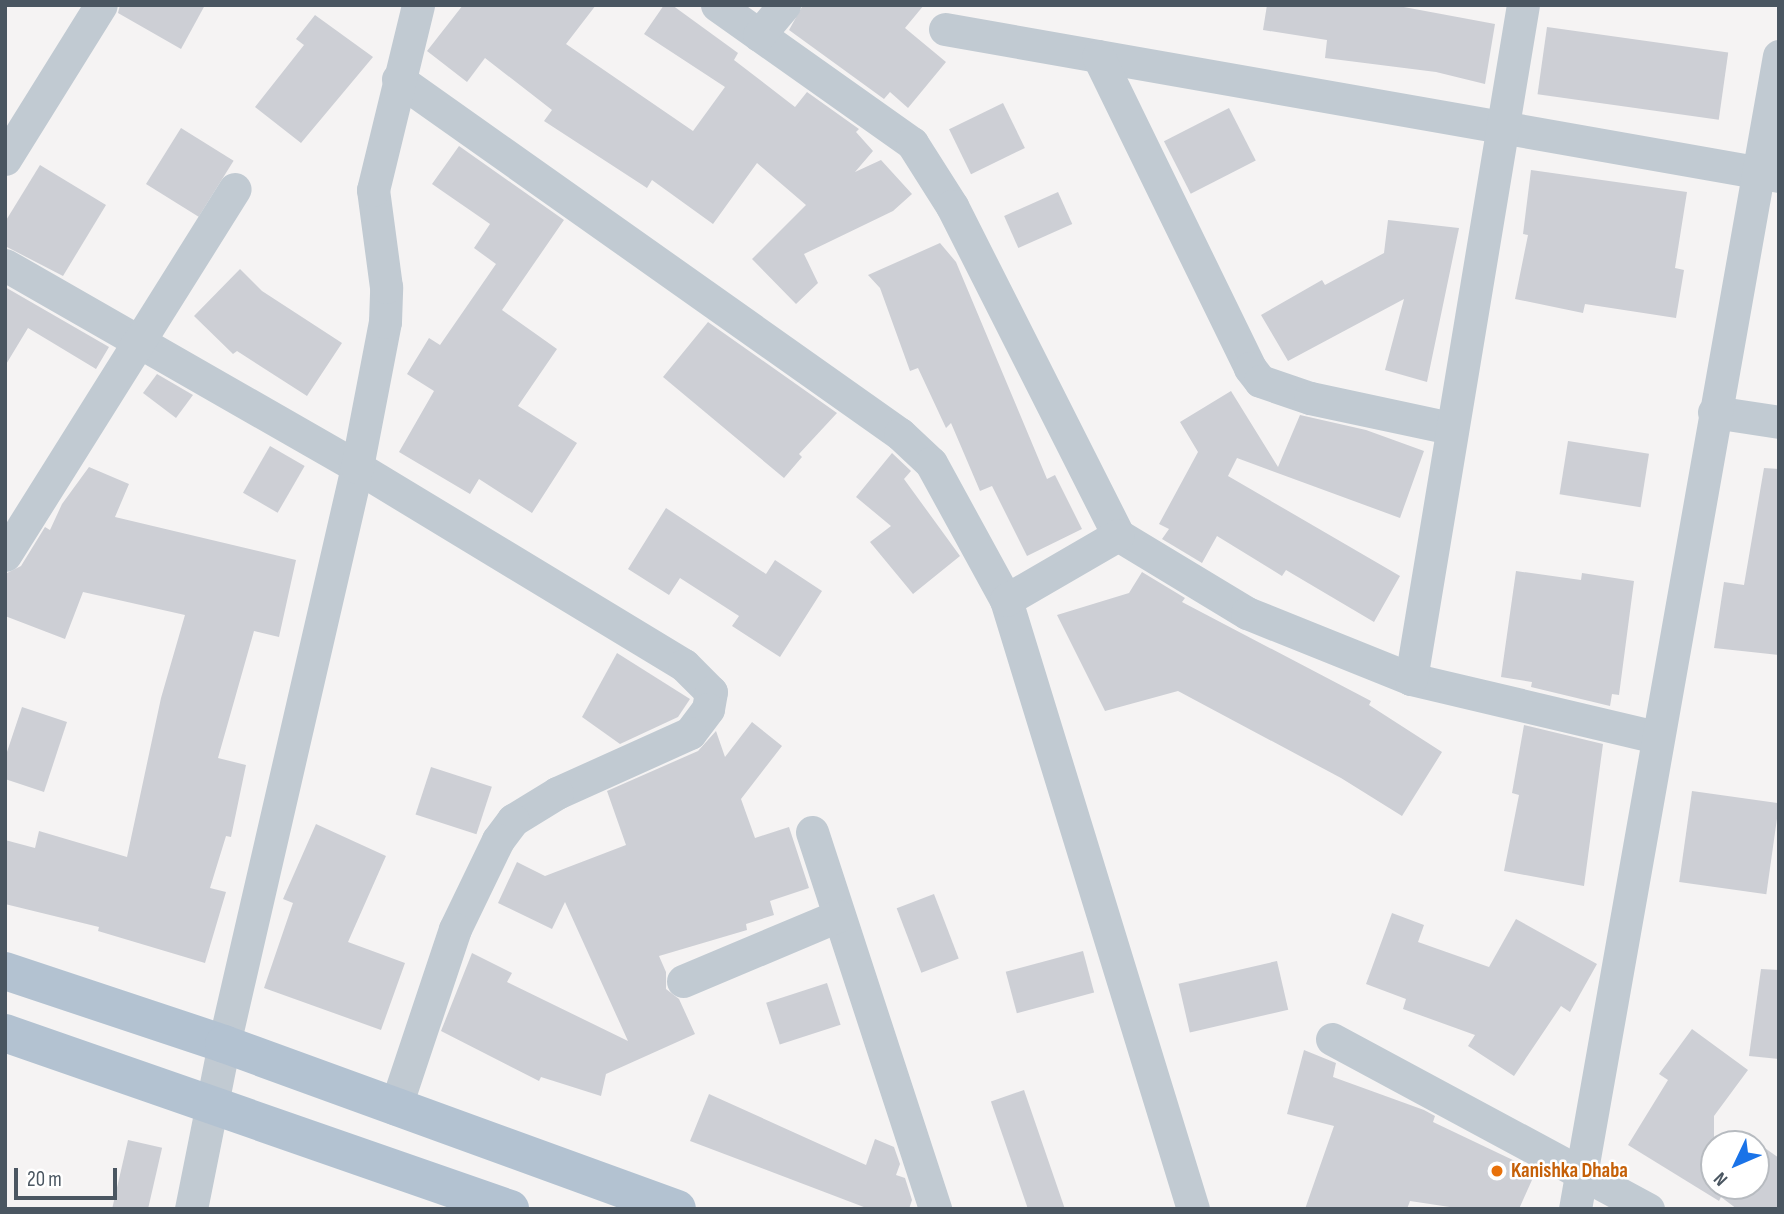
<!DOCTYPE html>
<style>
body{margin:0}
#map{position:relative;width:1784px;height:1214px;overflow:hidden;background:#f5f3f3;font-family:"Sofia Sans Condensed",sans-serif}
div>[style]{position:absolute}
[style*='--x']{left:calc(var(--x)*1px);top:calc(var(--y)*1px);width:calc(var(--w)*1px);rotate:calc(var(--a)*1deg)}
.building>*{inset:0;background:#cdcfd5;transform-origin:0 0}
.minor>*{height:33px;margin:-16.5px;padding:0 16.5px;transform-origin:16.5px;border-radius:16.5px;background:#c1cad2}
.major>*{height:38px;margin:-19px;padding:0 19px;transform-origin:19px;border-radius:19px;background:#b3c2d1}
.dots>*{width:19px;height:19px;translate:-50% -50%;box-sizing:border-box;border:4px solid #fff;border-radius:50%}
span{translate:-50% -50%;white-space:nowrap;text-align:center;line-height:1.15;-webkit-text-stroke:5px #fff;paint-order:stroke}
.food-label{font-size:21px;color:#c56008;font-weight:700}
.left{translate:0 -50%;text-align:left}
.frame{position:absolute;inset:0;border:7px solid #4a5661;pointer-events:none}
.north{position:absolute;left:1700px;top:1130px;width:70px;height:70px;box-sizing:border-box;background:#fff;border:2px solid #b7bbc0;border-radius:50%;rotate:226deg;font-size:19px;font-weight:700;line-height:28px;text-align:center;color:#4a5661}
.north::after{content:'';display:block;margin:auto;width:24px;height:32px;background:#1a73e8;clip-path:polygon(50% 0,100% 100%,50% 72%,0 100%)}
.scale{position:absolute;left:14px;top:1168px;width:103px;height:32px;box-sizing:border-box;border:4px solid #4a5661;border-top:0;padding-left:9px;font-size:21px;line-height:24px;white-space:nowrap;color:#4a5661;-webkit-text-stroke:5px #fff;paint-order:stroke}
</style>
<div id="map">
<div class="building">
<i style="clip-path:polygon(120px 5px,205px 5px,181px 49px,118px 13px)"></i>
<i style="clip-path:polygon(463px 5px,596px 5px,566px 44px,693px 131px,725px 87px,644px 34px,664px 5px,672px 5px,738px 53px,734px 60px,795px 107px,807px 92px,859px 129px,856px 132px,873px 151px,855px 172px,881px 160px,912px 194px,893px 211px,804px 254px,818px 283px,796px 304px,752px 259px,806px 205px,757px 163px,713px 224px,652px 180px,647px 188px,544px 121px,552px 110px,485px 58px,467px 82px,427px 51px)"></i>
<i style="clip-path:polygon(803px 5px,924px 5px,905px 28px,946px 62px,908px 108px,890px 92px,884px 99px,789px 30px)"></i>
<i style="clip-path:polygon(1267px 5px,1393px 5px,1495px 24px,1485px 84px,1436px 72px,1325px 58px,1327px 40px,1263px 30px)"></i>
<i style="clip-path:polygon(315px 15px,373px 57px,301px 143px,255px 107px,304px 45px,296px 39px)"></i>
<i style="left:1547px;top:27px;width:183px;height:68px;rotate:8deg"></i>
<i style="left:1003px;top:103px;width:50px;height:60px;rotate:64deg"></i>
<i style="left:1229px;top:108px;width:59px;height:73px;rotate:63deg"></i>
<i style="left:181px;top:128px;width:62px;height:66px;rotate:32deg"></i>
<i style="clip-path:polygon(459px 146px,564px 220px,502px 310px,557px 349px,518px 406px,577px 443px,532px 513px,479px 479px,470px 494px,399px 452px,434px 391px,407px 374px,429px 338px,440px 345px,496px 264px,474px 248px,490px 224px,432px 184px)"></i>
<i style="clip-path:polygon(40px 165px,106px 205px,63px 276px,5px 246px,5px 222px)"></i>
<i style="clip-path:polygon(1531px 170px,1687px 192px,1675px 268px,1684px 270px,1676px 318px,1585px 304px,1583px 313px,1515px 299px,1528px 235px,1523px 234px)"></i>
<i style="left:1058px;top:192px;width:35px;height:59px;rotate:66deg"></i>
<i style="clip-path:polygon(1388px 220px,1459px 228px,1427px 382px,1385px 370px,1404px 299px,1288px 361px,1261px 315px,1322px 280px,1325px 285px,1384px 253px)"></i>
<i style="clip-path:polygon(940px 243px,956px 262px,1047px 479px,1055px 475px,1082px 529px,1027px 556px,992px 486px,980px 491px,951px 423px,946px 428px,918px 368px,910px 371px,880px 288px,868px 275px)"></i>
<i style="clip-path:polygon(240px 269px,262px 291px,342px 343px,307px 396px,237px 351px,233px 354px,194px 316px)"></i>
<i style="clip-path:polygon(5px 287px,109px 347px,96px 369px,28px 328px,5px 366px)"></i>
<i style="clip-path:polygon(708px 322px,837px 413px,799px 454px,802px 457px,784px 478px,663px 377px)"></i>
<i style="clip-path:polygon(157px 374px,193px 395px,176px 418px,143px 393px)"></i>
<i style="clip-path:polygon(1231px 391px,1278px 467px,1300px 415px,1366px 430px,1424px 451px,1400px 518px,1237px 458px,1228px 476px,1400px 576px,1374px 622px,1286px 570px,1282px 576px,1217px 536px,1202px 563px,1162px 539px,1169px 529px,1159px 524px,1198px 452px,1180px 422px)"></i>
<i style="left:1568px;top:441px;width:82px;height:54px;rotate:9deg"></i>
<i style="left:270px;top:446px;width:40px;height:54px;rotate:30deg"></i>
<i style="clip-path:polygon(892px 453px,911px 471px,904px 479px,960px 556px,913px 594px,870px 542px,891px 526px,856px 497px)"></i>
<i style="clip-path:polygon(89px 467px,129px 484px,115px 517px,296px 560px,279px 637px,254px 631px,218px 758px,246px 765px,231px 837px,226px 836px,210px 888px,226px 892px,205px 963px,98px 931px,99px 927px,5px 904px,5px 840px,35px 848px,39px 831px,127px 857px,161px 698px,185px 615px,83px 592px,65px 639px,5px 616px,5px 574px,21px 566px,45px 527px,50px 530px,62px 504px)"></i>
<i style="clip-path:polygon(1764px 468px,1779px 469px,1779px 655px,1714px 648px,1724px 582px,1744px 585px)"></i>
<i style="clip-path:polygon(666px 508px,766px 574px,775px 560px,822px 591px,780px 657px,732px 626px,739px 616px,680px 578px,669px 595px,628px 569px)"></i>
<i style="clip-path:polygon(1516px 571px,1581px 580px,1582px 573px,1634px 581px,1619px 695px,1612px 694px,1610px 706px,1531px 687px,1532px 682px,1501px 677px)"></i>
<i style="clip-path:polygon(1142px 572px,1185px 598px,1182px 602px,1371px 701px,1369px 705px,1442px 752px,1402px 816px,1341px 778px,1178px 691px,1105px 711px,1057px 615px,1129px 593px)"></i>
<i style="clip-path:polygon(617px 653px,690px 699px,678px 717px,620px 744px,582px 717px)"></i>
<i style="clip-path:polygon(22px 707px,67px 722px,44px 792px,5px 779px,5px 758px)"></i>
<i style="clip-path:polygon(752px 722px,782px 746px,741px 799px,755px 838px,789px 827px,809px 888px,770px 901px,774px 915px,746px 924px,747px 930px,659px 956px,666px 972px,666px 989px,679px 999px,695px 1034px,606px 1074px,601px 1096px,541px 1077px,539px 1081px,441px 1031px,472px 953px,512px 973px,507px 982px,628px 1041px,565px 902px,552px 929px,498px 903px,517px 862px,545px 876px,626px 845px,607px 791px,698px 751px,716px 731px,725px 757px)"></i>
<i style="clip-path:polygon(1524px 725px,1603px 744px,1584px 886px,1504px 871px,1519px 795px,1512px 793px)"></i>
<i style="left:431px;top:767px;width:64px;height:50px;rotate:18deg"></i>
<i style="left:1692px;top:791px;width:88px;height:92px;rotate:8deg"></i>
<i style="clip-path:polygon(316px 824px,386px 856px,348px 942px,405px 963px,381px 1030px,264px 988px,293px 903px,283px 899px)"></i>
<i style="left:934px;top:894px;width:69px;height:40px;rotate:69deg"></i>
<i style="clip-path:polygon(1392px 913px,1424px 925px,1418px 942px,1489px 967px,1516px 919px,1597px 964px,1570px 1012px,1561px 1006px,1514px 1076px,1468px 1046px,1475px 1035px,1403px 1009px,1406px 999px,1366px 984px)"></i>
<i style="left:1083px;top:951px;width:43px;height:80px;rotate:75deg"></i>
<i style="left:1277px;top:961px;width:50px;height:101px;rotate:77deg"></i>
<i style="clip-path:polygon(1761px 969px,1779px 970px,1779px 1059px,1749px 1056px)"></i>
<i style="left:827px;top:983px;width:44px;height:64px;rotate:72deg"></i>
<i style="clip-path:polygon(1692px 1029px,1748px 1070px,1714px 1116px,1714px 1186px,1756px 1186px,1756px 1155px,1762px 1146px,1779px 1158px,1779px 1209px,1737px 1209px,1721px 1197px,1719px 1201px,1628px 1145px,1668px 1080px,1659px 1074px)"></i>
<i style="clip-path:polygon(1304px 1050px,1336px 1063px,1333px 1077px,1424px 1110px,1435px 1116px,1433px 1122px,1536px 1171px,1519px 1209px,1463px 1209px,1410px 1201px,1407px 1209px,1305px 1209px,1334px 1126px,1287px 1114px)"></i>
<i style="left:1024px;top:1090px;width:126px;height:35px;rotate:71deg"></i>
<i style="clip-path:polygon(709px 1094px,866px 1165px,875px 1139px,894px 1147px,900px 1164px,896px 1175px,905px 1178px,912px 1200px,909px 1209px,869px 1209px,690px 1141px)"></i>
<i style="left:128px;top:1140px;width:35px;height:71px;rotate:13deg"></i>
</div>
<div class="minor">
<i style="--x:717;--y:5;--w:239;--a:35.3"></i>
<i style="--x:912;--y:143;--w:75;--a:57.6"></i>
<i style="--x:952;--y:206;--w:369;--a:63.2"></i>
<i style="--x:1118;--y:535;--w:151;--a:31.2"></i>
<i style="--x:1247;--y:613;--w:177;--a:21.9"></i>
<i style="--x:1411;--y:679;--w:253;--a:13.3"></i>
<i style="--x:945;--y:29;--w:847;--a:10"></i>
<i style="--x:759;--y:35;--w:39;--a:-50"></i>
<i style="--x:1098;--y:56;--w:347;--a:64"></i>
<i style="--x:1250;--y:368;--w:16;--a:52"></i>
<i style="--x:1260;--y:381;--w:53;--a:18.8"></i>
<i style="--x:1310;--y:398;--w:143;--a:12.1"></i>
<i style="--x:398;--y:79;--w:615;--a:35.27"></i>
<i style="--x:900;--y:434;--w:42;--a:43.1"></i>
<i style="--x:931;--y:463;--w:156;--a:61.3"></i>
<i style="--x:1006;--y:600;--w:637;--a:72.93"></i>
<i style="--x:5;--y:159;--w:181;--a:-58.1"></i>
<i style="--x:5;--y:265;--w:406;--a:29.8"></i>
<i style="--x:357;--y:467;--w:382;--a:31.2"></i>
<i style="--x:684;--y:665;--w:38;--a:45"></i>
<i style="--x:711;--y:692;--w:17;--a:100"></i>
<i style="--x:708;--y:709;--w:30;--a:127"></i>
<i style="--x:690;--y:733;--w:146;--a:155.7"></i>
<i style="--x:557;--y:793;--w:52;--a:148.5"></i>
<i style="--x:513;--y:820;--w:25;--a:127"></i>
<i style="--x:498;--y:840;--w:99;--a:115.8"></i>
<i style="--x:455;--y:929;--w:189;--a:108.5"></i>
<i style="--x:1714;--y:412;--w:66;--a:8.7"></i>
<i style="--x:5;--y:555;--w:432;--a:-57.9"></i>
<i style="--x:1006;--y:600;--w:129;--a:-30.1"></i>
<i style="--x:1411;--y:679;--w:683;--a:-80.57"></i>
<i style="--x:812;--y:832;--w:397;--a:71.9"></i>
<i style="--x:683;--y:981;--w:168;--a:-22.8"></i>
<i style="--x:1332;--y:1039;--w:359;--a:28.3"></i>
<i style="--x:191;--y:1209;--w:168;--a:-78.7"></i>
<i style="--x:224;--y:1044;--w:592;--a:-77.02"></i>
<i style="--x:357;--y:467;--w:148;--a:-79.1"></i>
<i style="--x:385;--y:322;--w:35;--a:-88"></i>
<i style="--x:386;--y:287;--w:98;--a:-97.6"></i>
<i style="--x:373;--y:190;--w:190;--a:-76.3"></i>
<i style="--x:1575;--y:1209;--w:1171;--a:-79.97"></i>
</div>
<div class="major">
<i style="--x:5;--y:971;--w:231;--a:18.4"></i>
<i style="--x:224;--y:1044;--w:482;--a:20"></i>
<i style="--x:5;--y:1033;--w:535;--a:19.21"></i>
</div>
<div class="dots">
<i style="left:1497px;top:1171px;background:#e8710a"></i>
</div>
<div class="food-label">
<span class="left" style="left:1511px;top:1171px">Kanishka Dhaba</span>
</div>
<div class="frame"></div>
<div class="north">N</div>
<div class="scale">20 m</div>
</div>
